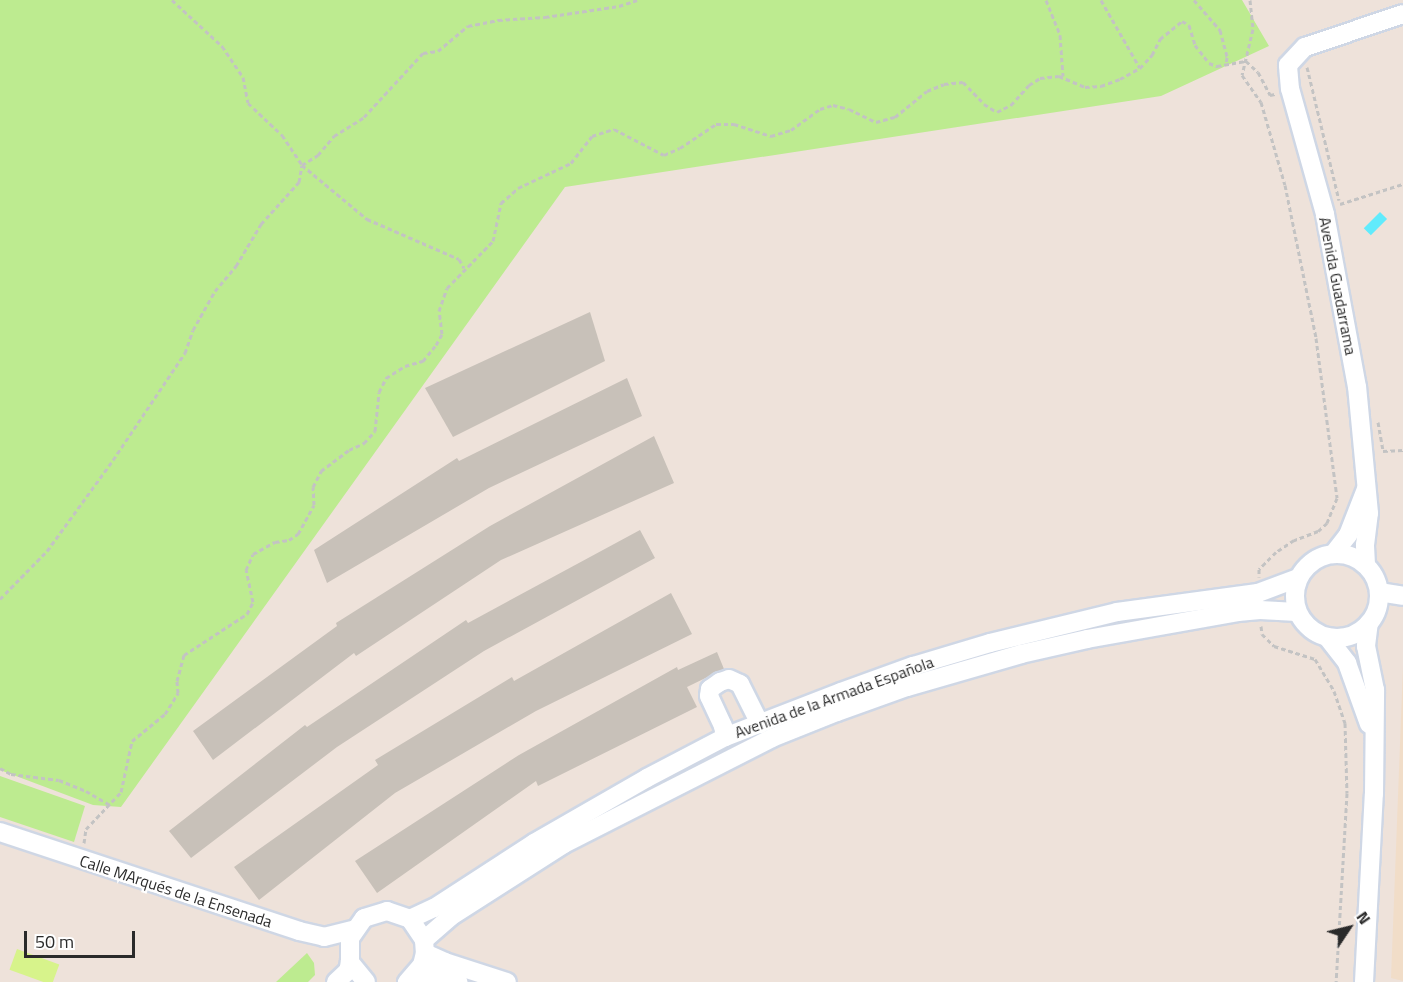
<!DOCTYPE html>
<meta charset="utf-8">
<style>
body{margin:0}
#map{position:relative;width:1403px;height:982px;overflow:hidden;background:#eee2da;font-family:"Titillium Web",sans-serif}
div>[style]{position:absolute}
[style*='--x']{left:calc(var(--x)*1px);top:calc(var(--y)*1px);width:calc(var(--w)*1px);rotate:calc(var(--a)*1deg)}
.education>*{inset:0;background:#f1ddc8}
.green>*{inset:0;background:#bdeb90}
.pitch>*{inset:0;background:#d7f38b;transform-origin:0 0}
.water>*{inset:0;background:#61ebfc;transform-origin:0 0}
.building>*{inset:0;background:#c8c1b9}
.path>*{height:3px;margin-top:-1.5px;transform-origin:0;background:repeating-linear-gradient(90deg,#c3c3c3 0 4.5px,transparent 0 7.5px)}
.roads{filter:drop-shadow(2px 0 #cfd7e5) drop-shadow(-2px 0 #cfd7e5) drop-shadow(0 2px #cfd7e5) drop-shadow(0 -2px #cfd7e5)}
.street>*{height:18px;margin:-9px;padding:0 9px;transform-origin:9px;border-radius:9px;background:#fff}
.street>.ring{margin:-9px;padding:0;box-sizing:content-box;background:none;border:18px solid #fff;border-radius:50%}
span{translate:-50% -50%;white-space:nowrap;text-align:center;line-height:1.15;-webkit-text-stroke:4.5px #fff;paint-order:stroke}
.street-label{font-size:16px;color:#2a2a2a}
.north{position:absolute;left:1319px;top:898px;width:60px;height:60px;-webkit-text-stroke:4px #fff;paint-order:stroke;rotate:55deg;font-size:16px;font-weight:700;line-height:24px;text-align:center;color:#2a2a2a}
.north::after{content:'';display:block;margin:auto;width:21px;height:27px;background:#2a2a2a;clip-path:polygon(50% 0,100% 100%,50% 72%,0 100%)}
.scale{position:absolute;left:24px;top:931px;width:111px;height:27px;box-sizing:border-box;border:3px solid #2a2a2a;border-top:0;padding-left:8px;font-size:18px;line-height:21px;white-space:nowrap;color:#2a2a2a;-webkit-text-stroke:4px #fff;paint-order:stroke}
</style>
<div id="map">
<div class="education">
<i style="clip-path:polygon(1403px 666px,1403px 981px,1391px 978px)"></i>
</div>
<div class="green">
<i style="clip-path:polygon(0 0,1242px 0,1269px 46px,1161px 96px,565px 187px,121px 807px,93px 805px,0 770px)"></i>
<i style="clip-path:polygon(0 776px,85px 806px,74px 842px,0 817px)"></i>
<i style="clip-path:polygon(307px 953px,314px 963px,315px 975px,308px 982px,276px 982px)"></i>
</div>
<div class="pitch">
<i style="left:17px;top:949px;width:45px;height:22px;rotate:20deg"></i>
</div>
<div class="water">
<i style="left:1380px;top:212px;width:10px;height:23px;rotate:45deg"></i>
</div>
<div class="building">
<i style="clip-path:polygon(590px 312px,605px 361px,453px 437px,425px 388px)"></i>
<i style="clip-path:polygon(627px 378px,642px 416px,489px 488px,327px 583px,314px 550px,457px 458px,459px 461px)"></i>
<i style="clip-path:polygon(654px 436px,674px 483px,501px 560px,356px 656px,354px 653px,213px 760px,193px 731px,337px 626px,336px 623px,490px 526px)"></i>
<i style="clip-path:polygon(640px 530px,655px 558px,484px 651px,337px 747px,191px 858px,169px 831px,305px 725px,307px 727px,466px 620px,468px 623px)"></i>
<i style="clip-path:polygon(671px 593px,692px 634px,536px 711px,395px 793px,259px 900px,234px 867px,378px 765px,375px 760px,512px 677px,514px 681px)"></i>
<i style="clip-path:polygon(717px 652px,724px 669px,687px 687px,697px 707px,538px 786px,536px 781px,377px 893px,355px 861px,519px 755px,677px 667px,678px 670px)"></i>
</div>
<div class="path">
<i style="--x:172;--y:0;--w:68;--a:42.6"></i>
<i style="--x:222;--y:46;--w:37;--a:56"></i>
<i style="--x:243;--y:77;--w:26;--a:79"></i>
<i style="--x:248;--y:103;--w:47;--a:43.3"></i>
<i style="--x:282;--y:135;--w:36;--a:56"></i>
<i style="--x:302;--y:165;--w:85;--a:39.7"></i>
<i style="--x:367;--y:219;--w:100;--a:23.5"></i>
<i style="--x:459;--y:259;--w:10;--a:61"></i>
<i style="--x:1046;--y:0;--w:38;--a:68"></i>
<i style="--x:1060;--y:35;--w:41;--a:85.8"></i>
<i style="--x:1101;--y:0;--w:78;--a:60.2"></i>
<i style="--x:1194;--y:0;--w:40;--a:49"></i>
<i style="--x:1220;--y:30;--w:28;--a:75"></i>
<i style="--x:1227;--y:57;--w:8;--a:97"></i>
<i style="--x:1250;--y:0;--w:29;--a:84"></i>
<i style="--x:1253;--y:29;--w:47;--a:103.4"></i>
<i style="--x:1242;--y:75;--w:33;--a:55"></i>
<i style="--x:1261;--y:102;--w:86;--a:73.9"></i>
<i style="--x:1285;--y:185;--w:156;--a:78.5"></i>
<i style="--x:1316;--y:338;--w:161;--a:82.5"></i>
<i style="--x:1337;--y:498;--w:27;--a:112"></i>
<i style="--x:1327;--y:523;--w:12;--a:138"></i>
<i style="--x:1318;--y:531;--w:26;--a:159"></i>
<i style="--x:1294;--y:540;--w:22;--a:146"></i>
<i style="--x:1276;--y:552;--w:24;--a:135"></i>
<i style="--x:1259;--y:569;--w:8;--a:90"></i>
<i style="--x:1307;--y:67;--w:137;--a:76.5"></i>
<i style="--x:1340;--y:204;--w:66;--a:-17.6"></i>
<i style="--x:1378;--y:422;--w:29;--a:80"></i>
<i style="--x:1383;--y:451;--w:20;--a:-3"></i>
<i style="--x:0;--y:599;--w:67;--a:-45.6"></i>
<i style="--x:47;--y:551;--w:112;--a:-54"></i>
<i style="--x:113;--y:460;--w:129;--a:-56.1"></i>
<i style="--x:185;--y:353;--w:24;--a:-71"></i>
<i style="--x:193;--y:330;--w:45;--a:-60.6"></i>
<i style="--x:215;--y:291;--w:33;--a:-50"></i>
<i style="--x:236;--y:266;--w:49;--a:-59.2"></i>
<i style="--x:261;--y:224;--w:57;--a:-47.9"></i>
<i style="--x:299;--y:182;--w:17;--a:-80"></i>
<i style="--x:302;--y:165;--w:19;--a:-32"></i>
<i style="--x:318;--y:155;--w:25;--a:-50"></i>
<i style="--x:334;--y:136;--w:36;--a:-32"></i>
<i style="--x:364;--y:117;--w:87;--a:-47.3"></i>
<i style="--x:423;--y:53;--w:15;--a:-8"></i>
<i style="--x:438;--y:51;--w:39;--a:-40"></i>
<i style="--x:468;--y:26;--w:31;--a:-11"></i>
<i style="--x:498;--y:20;--w:47;--a:-3.7"></i>
<i style="--x:545;--y:17;--w:75;--a:-8.5"></i>
<i style="--x:619;--y:6;--w:19;--a:-18"></i>
<i style="--x:1261;--y:626;--w:8;--a:83"></i>
<i style="--x:1262;--y:634;--w:17;--a:45"></i>
<i style="--x:1274;--y:646;--w:43;--a:17.6"></i>
<i style="--x:1315;--y:659;--w:37;--a:59"></i>
<i style="--x:1334;--y:691;--w:34;--a:71"></i>
<i style="--x:1345;--y:723;--w:70;--a:88.4"></i>
<i style="--x:1347;--y:793;--w:189;--a:93.3"></i>
<i style="--x:0;--y:768;--w:13;--a:29"></i>
<i style="--x:11;--y:774;--w:48;--a:7.1"></i>
<i style="--x:59;--y:780;--w:29;--a:22"></i>
<i style="--x:86;--y:791;--w:28;--a:30"></i>
<i style="--x:84;--y:843;--w:14;--a:-82"></i>
<i style="--x:86;--y:829;--w:51;--a:-46.6"></i>
<i style="--x:121;--y:792;--w:52;--a:-77.8"></i>
<i style="--x:132;--y:741;--w:43;--a:-39.3"></i>
<i style="--x:165;--y:714;--w:25;--a:-58"></i>
<i style="--x:178;--y:693;--w:12;--a:-95"></i>
<i style="--x:177;--y:681;--w:27;--a:-75"></i>
<i style="--x:184;--y:655;--w:75;--a:-33.1"></i>
<i style="--x:247;--y:614;--w:13;--a:-63"></i>
<i style="--x:253;--y:602;--w:33;--a:-102"></i>
<i style="--x:246;--y:570;--w:17;--a:-66"></i>
<i style="--x:253;--y:554;--w:25;--a:-29"></i>
<i style="--x:275;--y:542;--w:14;--a:-8"></i>
<i style="--x:289;--y:540;--w:11;--a:-34"></i>
<i style="--x:298;--y:534;--w:33;--a:-61"></i>
<i style="--x:314;--y:505;--w:18;--a:-93"></i>
<i style="--x:313;--y:487;--w:18;--a:-63"></i>
<i style="--x:321;--y:471;--w:35;--a:-37"></i>
<i style="--x:349;--y:450;--w:17;--a:-25"></i>
<i style="--x:364;--y:443;--w:16;--a:-47"></i>
<i style="--x:375;--y:431;--w:39;--a:-84"></i>
<i style="--x:379;--y:392;--w:16;--a:-63"></i>
<i style="--x:386;--y:378;--w:22;--a:-32"></i>
<i style="--x:405;--y:366;--w:19;--a:-16"></i>
<i style="--x:423;--y:361;--w:21;--a:-51"></i>
<i style="--x:436;--y:345;--w:13;--a:-61"></i>
<i style="--x:442;--y:334;--w:23;--a:-97"></i>
<i style="--x:439;--y:311;--w:24;--a:-71"></i>
<i style="--x:447;--y:288;--w:66;--a:-45.6"></i>
<i style="--x:493;--y:241;--w:39;--a:-78"></i>
<i style="--x:501;--y:203;--w:23;--a:-41"></i>
<i style="--x:518;--y:188;--w:59;--a:-25.3"></i>
<i style="--x:571;--y:163;--w:34;--a:-52"></i>
<i style="--x:592;--y:136;--w:23;--a:-18"></i>
<i style="--x:614;--y:129;--w:56;--a:27.5"></i>
<i style="--x:664;--y:155;--w:17;--a:-24"></i>
<i style="--x:680;--y:148;--w:43;--a:-33.7"></i>
<i style="--x:716;--y:124;--w:18;--a:0"></i>
<i style="--x:734;--y:124;--w:39;--a:18"></i>
<i style="--x:771;--y:136;--w:21;--a:-17"></i>
<i style="--x:791;--y:130;--w:36;--a:-36"></i>
<i style="--x:820;--y:109;--w:14;--a:-17"></i>
<i style="--x:833;--y:105;--w:16;--a:14"></i>
<i style="--x:849;--y:109;--w:30;--a:26"></i>
<i style="--x:876;--y:122;--w:20;--a:-15"></i>
<i style="--x:895;--y:117;--w:41;--a:-39.1"></i>
<i style="--x:927;--y:91;--w:18;--a:-22"></i>
<i style="--x:944;--y:84;--w:19;--a:-6"></i>
<i style="--x:963;--y:82;--w:30;--a:46"></i>
<i style="--x:984;--y:104;--w:15;--a:32"></i>
<i style="--x:997;--y:112;--w:16;--a:-27"></i>
<i style="--x:1011;--y:105;--w:27;--a:-48"></i>
<i style="--x:1029;--y:85;--w:13;--a:-32"></i>
<i style="--x:1040;--y:78;--w:19;--a:-6"></i>
<i style="--x:1059;--y:76;--w:28;--a:23"></i>
<i style="--x:1085;--y:87;--w:16;--a:-4"></i>
<i style="--x:1101;--y:86;--w:20;--a:-20"></i>
<i style="--x:1120;--y:79;--w:23;--a:-29"></i>
<i style="--x:1140;--y:68;--w:18;--a:-47"></i>
<i style="--x:1152;--y:55;--w:18;--a:-63"></i>
<i style="--x:1160;--y:39;--w:28;--a:-39"></i>
<i style="--x:1182;--y:21;--w:8;--a:30"></i>
<i style="--x:1189;--y:25;--w:21;--a:73"></i>
<i style="--x:1195;--y:45;--w:23;--a:52"></i>
<i style="--x:1209;--y:63;--w:9;--a:21"></i>
<i style="--x:1217;--y:66;--w:29;--a:-10"></i>
<i style="--x:1246;--y:61;--w:16;--a:43"></i>
<i style="--x:1258;--y:72;--w:26;--a:62"></i>
<i style="--x:1270;--y:95;--w:5;--a:-11"></i>
</div>
<div class="roads">
<div class="street">
<i style="--x:1334;--y:553;--w:23;--a:-52"></i>
<i style="--x:1348;--y:535;--w:49;--a:-68.6"></i>
<i class="ring" style="left:1295px;top:554px;width:66px;height:66px"></i>
<i style="--x:1366;--y:565;--w:20;--a:-93"></i>
<i style="--x:1365;--y:545;--w:32;--a:-83"></i>
<i style="--x:1369;--y:513;--w:127;--a:-95.4"></i>
<i style="--x:1357;--y:387;--w:176;--a:-100.5"></i>
<i style="--x:1325;--y:214;--w:130;--a:-105.6"></i>
<i style="--x:1290;--y:89;--w:24;--a:-95"></i>
<i style="--x:1288;--y:65;--w:25;--a:-47"></i>
<i style="--x:1305;--y:47;--w:103;--a:-18.6"></i>
<i style="--x:1379;--y:592;--w:24;--a:9"></i>
<i style="--x:1327;--y:637;--w:33;--a:52"></i>
<i style="--x:1347;--y:663;--w:65;--a:70.2"></i>
<i style="--x:725;--y:737;--w:11;--a:-100"></i>
<i style="--x:723;--y:726;--w:33;--a:-115"></i>
<i style="--x:709;--y:696;--w:7;--a:-82"></i>
<i style="--x:710;--y:689;--w:12;--a:-35"></i>
<i style="--x:720;--y:682;--w:9;--a:-18"></i>
<i style="--x:729;--y:679;--w:12;--a:24"></i>
<i style="--x:740;--y:684;--w:45;--a:63.4"></i>
<i style="--x:0;--y:832;--w:315;--a:18.3"></i>
<i style="--x:299;--y:931;--w:26;--a:13"></i>
<i style="--x:324;--y:937;--w:30;--a:-14"></i>
<i style="--x:410;--y:919;--w:26;--a:-25"></i>
<i style="--x:434;--y:908;--w:119;--a:-33"></i>
<i style="--x:534;--y:843;--w:130;--a:-29.9"></i>
<i style="--x:647;--y:778;--w:88;--a:-27.7"></i>
<i style="--x:725;--y:737;--w:124;--a:-21.2"></i>
<i style="--x:841;--y:692;--w:77;--a:-19.9"></i>
<i style="--x:913;--y:666;--w:80;--a:-16.6"></i>
<i style="--x:990;--y:643;--w:131;--a:-13.7"></i>
<i style="--x:1117;--y:612;--w:142;--a:-7.7"></i>
<i style="--x:1258;--y:593;--w:43;--a:-20.6"></i>
<i style="--x:424;--y:940;--w:35;--a:-41"></i>
<i style="--x:450;--y:917;--w:135;--a:-32.6"></i>
<i style="--x:564;--y:844;--w:233;--a:-27"></i>
<i style="--x:772;--y:738;--w:70;--a:-21.8"></i>
<i style="--x:837;--y:712;--w:74;--a:-19.7"></i>
<i style="--x:907;--y:687;--w:119;--a:-16.1"></i>
<i style="--x:1021;--y:654;--w:68;--a:-12.8"></i>
<i style="--x:1087;--y:639;--w:153;--a:-10.1"></i>
<i style="--x:1238;--y:612;--w:22;--a:-5"></i>
<i style="--x:1260;--y:610;--w:37;--a:3"></i>
<i style="--x:425;--y:953;--w:22;--a:24"></i>
<i style="--x:445;--y:962;--w:65;--a:17.9"></i>
<i style="--x:415;--y:976;--w:17;--a:-10"></i>
<i style="--x:432;--y:973;--w:28;--a:19"></i>
<i style="--x:336;--y:982;--w:16;--a:-43"></i>
<i style="--x:348;--y:971;--w:9;--a:-77"></i>
<i style="--x:366;--y:982;--w:26;--a:-129"></i>
<i style="--x:350;--y:962;--w:24;--a:-90"></i>
<i style="--x:350;--y:938;--w:24;--a:-55"></i>
<i style="--x:364;--y:918;--w:24;--a:-17"></i>
<i style="--x:387;--y:911;--w:24;--a:19"></i>
<i style="--x:410;--y:919;--w:25;--a:56"></i>
<i style="--x:424;--y:940;--w:13;--a:86"></i>
<i style="--x:425;--y:953;--w:12;--a:104"></i>
<i style="--x:422;--y:965;--w:23;--a:131"></i>
<i style="--x:1364;--y:982;--w:188;--a:-87"></i>
<i style="--x:1374;--y:794;--w:104;--a:-89.4"></i>
<i style="--x:1375;--y:690;--w:45;--a:-101.6"></i>
<i style="--x:1366;--y:646;--w:23;--a:-83"></i>
</div>
</div>
<div class="street-label">
<span style="left:1338px;top:286px;rotate:79deg">Avenida Guadarrama</span>
<span style="left:834px;top:697px;rotate:-20deg">Avenida de la Armada Española</span>
<span style="left:176px;top:891px;rotate:18deg">Calle MArqués de la Ensenada</span>
</div>
<div class="north">N</div>
<div class="scale">50 m</div>
</div>
